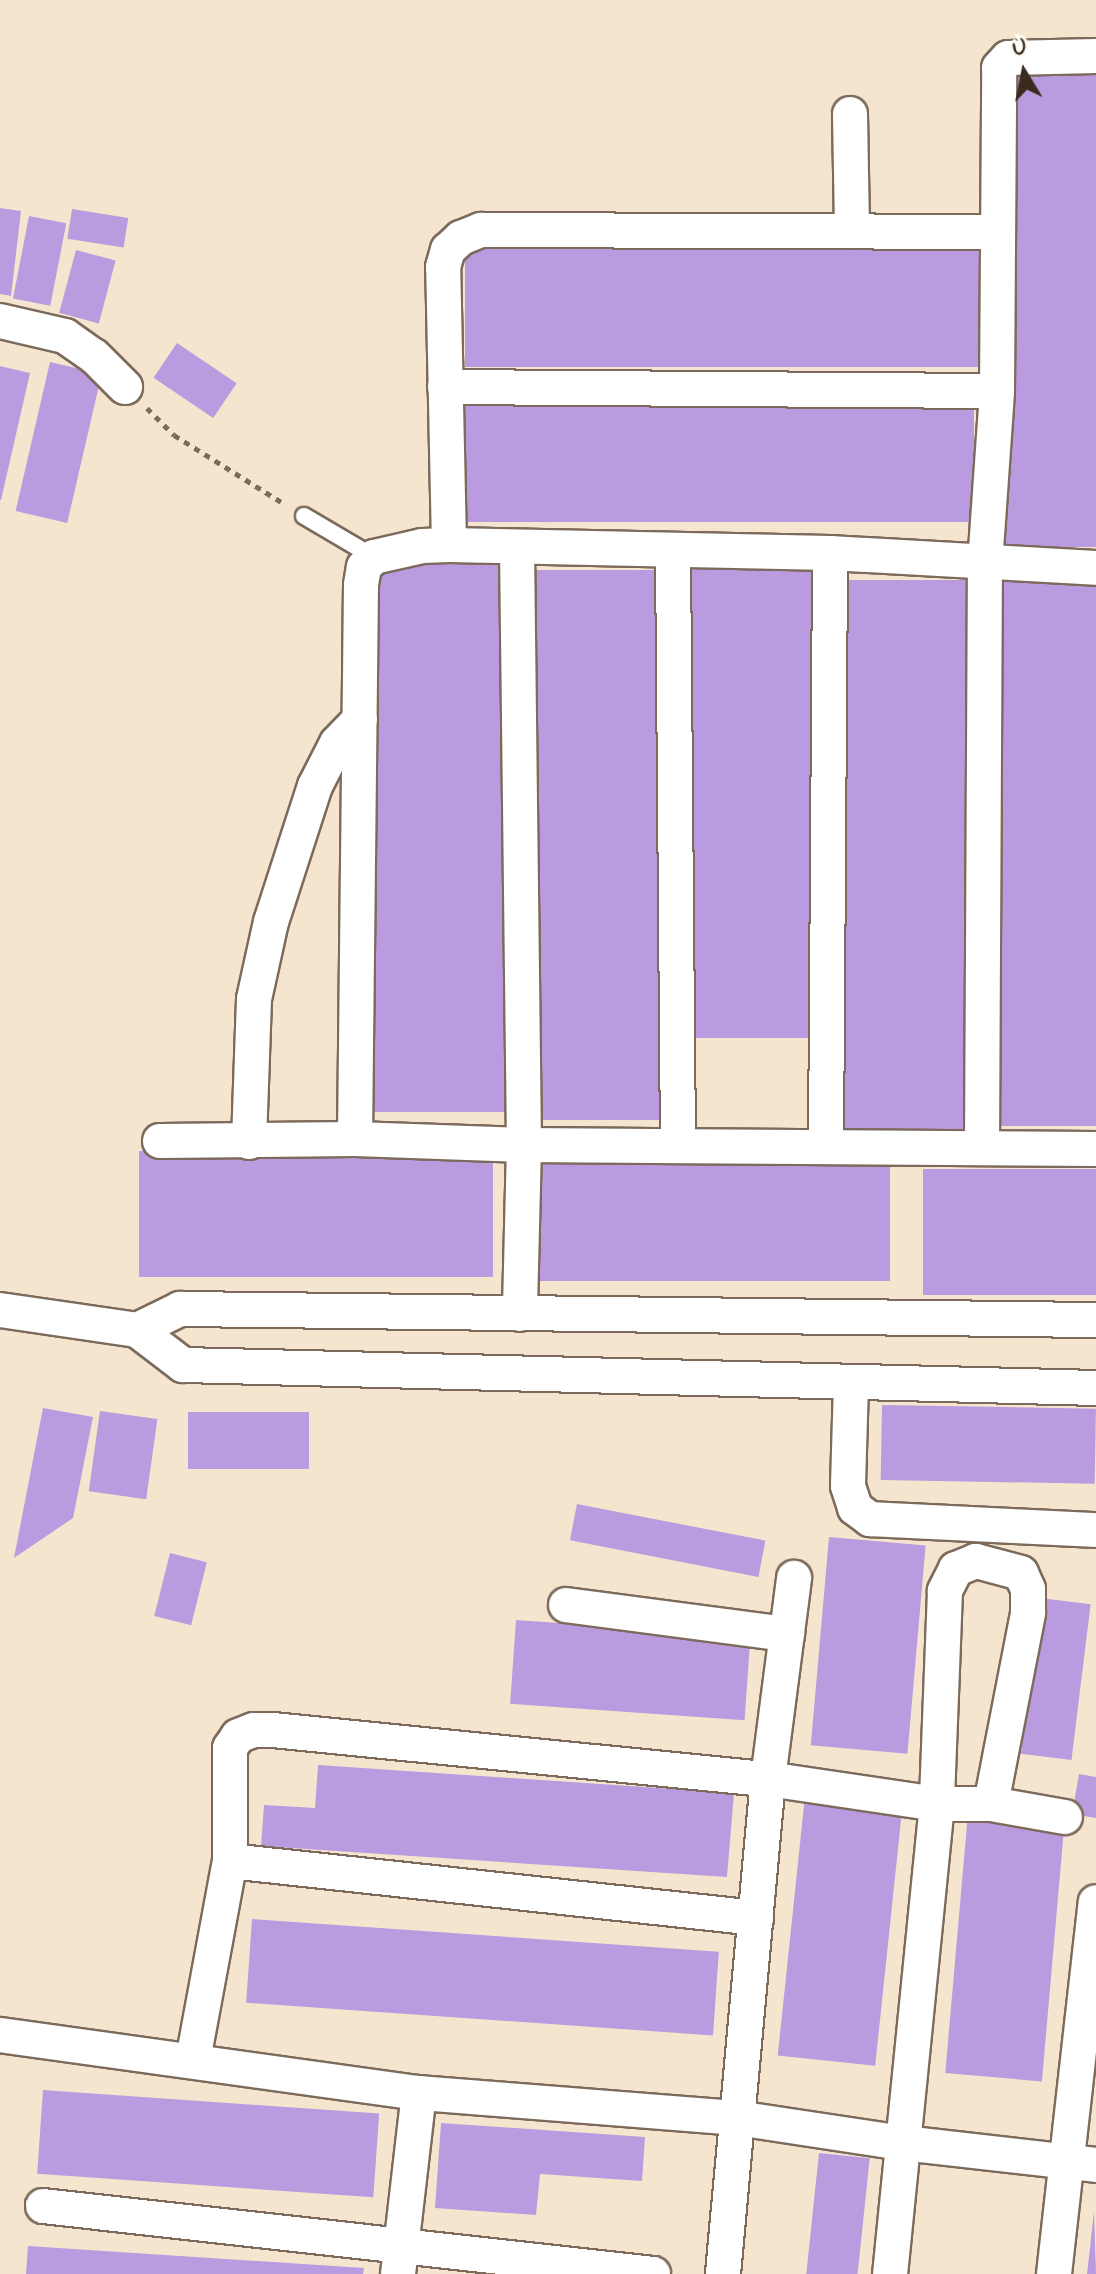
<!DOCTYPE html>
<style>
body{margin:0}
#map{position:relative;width:1096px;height:2274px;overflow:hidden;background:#f6e5ce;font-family:Mynerve,sans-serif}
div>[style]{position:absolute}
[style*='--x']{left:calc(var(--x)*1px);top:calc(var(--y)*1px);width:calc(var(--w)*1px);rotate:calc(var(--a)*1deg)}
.building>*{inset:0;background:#bb9bdf;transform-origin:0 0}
.path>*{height:5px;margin-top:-2.5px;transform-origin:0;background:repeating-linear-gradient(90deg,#7c6b5c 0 6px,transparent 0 12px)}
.roads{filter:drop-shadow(2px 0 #7c6b5c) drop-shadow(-2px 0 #7c6b5c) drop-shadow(0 2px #7c6b5c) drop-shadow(0 -2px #7c6b5c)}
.lane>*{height:16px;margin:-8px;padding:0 8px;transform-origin:8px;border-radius:8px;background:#fff}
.street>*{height:34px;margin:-17px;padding:0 17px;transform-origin:17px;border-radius:17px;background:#fff}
span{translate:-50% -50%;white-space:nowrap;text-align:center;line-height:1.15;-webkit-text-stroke:6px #fdfcf7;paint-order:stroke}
.north{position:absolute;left:984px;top:32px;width:80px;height:80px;-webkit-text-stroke:6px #fdfcf7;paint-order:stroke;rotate:350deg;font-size:22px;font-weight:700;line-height:32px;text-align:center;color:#3b2a1e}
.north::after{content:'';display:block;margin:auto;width:28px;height:36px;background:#3b2a1e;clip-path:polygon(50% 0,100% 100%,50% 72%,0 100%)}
</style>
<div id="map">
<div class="building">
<i style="left:1004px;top:68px;width:92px;height:479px"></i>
<i style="clip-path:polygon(0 208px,21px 211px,11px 296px,0 294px)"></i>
<i style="left:72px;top:209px;width:57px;height:30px;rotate:9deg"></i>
<i style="left:29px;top:216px;width:38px;height:84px;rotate:11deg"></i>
<i style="left:465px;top:241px;width:518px;height:126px"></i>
<i style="left:76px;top:250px;width:41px;height:65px;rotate:15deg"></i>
<i style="left:177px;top:343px;width:72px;height:42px;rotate:34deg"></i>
<i style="left:50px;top:362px;width:53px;height:153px;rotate:13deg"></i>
<i style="clip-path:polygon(0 366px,30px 373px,1px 500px,0 500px)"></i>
<i style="left:456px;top:396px;width:518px;height:126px"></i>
<i style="left:683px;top:559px;width:136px;height:479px"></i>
<i style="left:374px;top:562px;width:135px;height:550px"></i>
<i style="left:532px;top:570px;width:136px;height:550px"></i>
<i style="left:997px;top:577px;width:99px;height:549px"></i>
<i style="left:837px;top:580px;width:135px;height:550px"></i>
<i style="left:139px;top:1151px;width:354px;height:126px"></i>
<i style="left:536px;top:1154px;width:354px;height:127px"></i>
<i style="left:923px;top:1169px;width:173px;height:126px"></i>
<i style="left:882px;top:1405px;width:214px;height:75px;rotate:1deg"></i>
<i style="clip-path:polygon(43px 1408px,93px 1417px,73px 1518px,14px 1558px)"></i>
<i style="left:100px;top:1411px;width:58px;height:81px;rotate:8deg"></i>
<i style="left:188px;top:1412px;width:121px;height:57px"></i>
<i style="left:577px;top:1504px;width:192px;height:37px;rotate:11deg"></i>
<i style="left:829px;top:1537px;width:97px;height:209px;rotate:5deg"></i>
<i style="left:170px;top:1553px;width:38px;height:65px;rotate:14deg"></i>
<i style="left:1040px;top:1598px;width:51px;height:157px;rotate:7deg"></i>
<i style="left:516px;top:1620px;width:235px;height:84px;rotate:4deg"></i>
<i style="clip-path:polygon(318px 1765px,734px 1793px,727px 1877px,261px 1846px,264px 1805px,315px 1808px)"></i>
<i style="clip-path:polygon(1079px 1774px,1096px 1777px,1096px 1818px,1072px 1814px)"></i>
<i style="left:805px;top:1796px;width:98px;height:261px;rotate:6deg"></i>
<i style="left:968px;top:1813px;width:97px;height:261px;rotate:5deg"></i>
<i style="left:252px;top:1919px;width:468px;height:84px;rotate:4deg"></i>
<i style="left:43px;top:2090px;width:337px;height:84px;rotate:4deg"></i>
<i style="clip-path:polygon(441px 2123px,645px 2137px,642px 2181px,540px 2174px,536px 2215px,435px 2208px)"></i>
<i style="left:819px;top:2153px;width:51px;height:122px;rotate:6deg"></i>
<i style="clip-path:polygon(1094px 2211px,1096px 2274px,1087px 2274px,1090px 2248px)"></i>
<i style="clip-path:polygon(28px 2246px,364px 2268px,363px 2274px,26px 2274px)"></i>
</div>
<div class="path">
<i style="--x:147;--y:408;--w:38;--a:45"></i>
<i style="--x:174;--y:435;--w:132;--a:32"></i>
</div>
<div class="roads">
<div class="lane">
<i style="--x:304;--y:516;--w:81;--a:30.4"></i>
</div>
<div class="street">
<i style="--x:850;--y:114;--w:117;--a:89"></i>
<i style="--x:0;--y:321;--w:67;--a:13"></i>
<i style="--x:65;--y:336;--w:35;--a:35"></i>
<i style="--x:94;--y:356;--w:44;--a:45"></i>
<i style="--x:445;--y:387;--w:552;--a:0.42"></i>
<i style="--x:449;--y:545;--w:278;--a:-91.2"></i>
<i style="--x:443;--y:267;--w:18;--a:-74"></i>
<i style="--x:448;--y:250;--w:18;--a:-43"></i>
<i style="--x:461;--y:238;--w:22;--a:-22"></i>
<i style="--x:481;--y:230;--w:517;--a:0.22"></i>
<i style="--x:517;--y:547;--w:598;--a:89.33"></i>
<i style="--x:524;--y:1145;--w:169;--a:91.4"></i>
<i style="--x:673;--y:551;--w:595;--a:89.52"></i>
<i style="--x:355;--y:1139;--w:554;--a:-89.38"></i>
<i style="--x:361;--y:585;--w:18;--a:-81"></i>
<i style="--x:364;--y:567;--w:14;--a:-45"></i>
<i style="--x:374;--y:557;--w:49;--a:-12.9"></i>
<i style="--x:422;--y:546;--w:27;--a:-2"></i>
<i style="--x:449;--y:545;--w:381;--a:1.2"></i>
<i style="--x:830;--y:553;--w:266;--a:3.2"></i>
<i style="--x:160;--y:1141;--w:195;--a:-0.6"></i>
<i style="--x:355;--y:1139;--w:169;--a:2"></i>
<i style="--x:524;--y:1145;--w:572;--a:0.4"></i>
<i style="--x:249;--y:1142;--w:143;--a:-88"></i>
<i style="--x:254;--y:999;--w:79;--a:-77.6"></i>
<i style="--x:271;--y:922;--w:143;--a:-72.1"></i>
<i style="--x:315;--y:786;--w:48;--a:-62.9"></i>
<i style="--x:337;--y:743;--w:33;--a:-46"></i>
<i style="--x:826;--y:1147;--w:594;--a:-89.61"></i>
<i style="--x:982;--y:1148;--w:584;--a:-89.71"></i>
<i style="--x:985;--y:564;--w:173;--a:-86"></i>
<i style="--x:997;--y:391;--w:323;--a:-89.6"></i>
<i style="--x:999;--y:68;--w:13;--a:-48"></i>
<i style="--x:1008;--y:58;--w:88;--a:-1.3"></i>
<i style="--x:0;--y:1310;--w:138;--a:8.3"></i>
<i style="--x:137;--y:1330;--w:58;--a:37.3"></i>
<i style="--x:183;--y:1365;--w:913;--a:1.44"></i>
<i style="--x:137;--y:1330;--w:48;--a:-26"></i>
<i style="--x:180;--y:1309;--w:916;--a:0.69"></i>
<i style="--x:851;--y:1384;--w:102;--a:91.7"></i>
<i style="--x:848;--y:1486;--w:23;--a:72"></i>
<i style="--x:855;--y:1508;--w:19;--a:36"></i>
<i style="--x:870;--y:1519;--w:226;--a:2.8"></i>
<i style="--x:566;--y:1605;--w:223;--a:7.5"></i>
<i style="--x:991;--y:1804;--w:75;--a:10"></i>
<i style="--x:230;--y:1861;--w:529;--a:6.18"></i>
<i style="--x:0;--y:2035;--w:423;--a:7.9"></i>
<i style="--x:419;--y:2093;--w:319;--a:4.5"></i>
<i style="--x:737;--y:2118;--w:168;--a:8.6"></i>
<i style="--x:903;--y:2143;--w:194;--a:6.5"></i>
<i style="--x:193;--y:2060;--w:202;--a:-79.5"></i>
<i style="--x:230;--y:1861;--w:113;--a:-90"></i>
<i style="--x:230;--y:1748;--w:14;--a:-56"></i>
<i style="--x:238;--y:1736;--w:17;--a:-21"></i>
<i style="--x:254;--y:1730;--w:19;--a:0"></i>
<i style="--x:273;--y:1730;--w:497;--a:5.7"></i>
<i style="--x:768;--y:1779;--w:171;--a:8.4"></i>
<i style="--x:937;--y:1804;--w:54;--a:0"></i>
<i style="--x:991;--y:1804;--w:195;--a:-79"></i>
<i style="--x:1028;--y:1613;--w:24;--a:-90"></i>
<i style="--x:1028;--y:1589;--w:17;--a:-114"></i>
<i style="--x:1021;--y:1573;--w:47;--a:-165.1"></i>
<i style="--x:976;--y:1561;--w:22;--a:158"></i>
<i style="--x:956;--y:1569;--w:25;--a:117"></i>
<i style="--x:945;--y:1591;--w:213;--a:92.2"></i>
<i style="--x:937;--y:1804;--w:472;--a:95.7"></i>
<i style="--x:43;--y:2206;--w:614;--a:6.36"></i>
<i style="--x:398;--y:2274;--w:182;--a:-83.4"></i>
<i style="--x:723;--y:2274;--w:497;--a:-84.8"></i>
<i style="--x:768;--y:1779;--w:203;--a:-82.6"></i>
<i style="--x:1054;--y:2274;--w:374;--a:-83.6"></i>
</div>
</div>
<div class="north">U</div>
</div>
